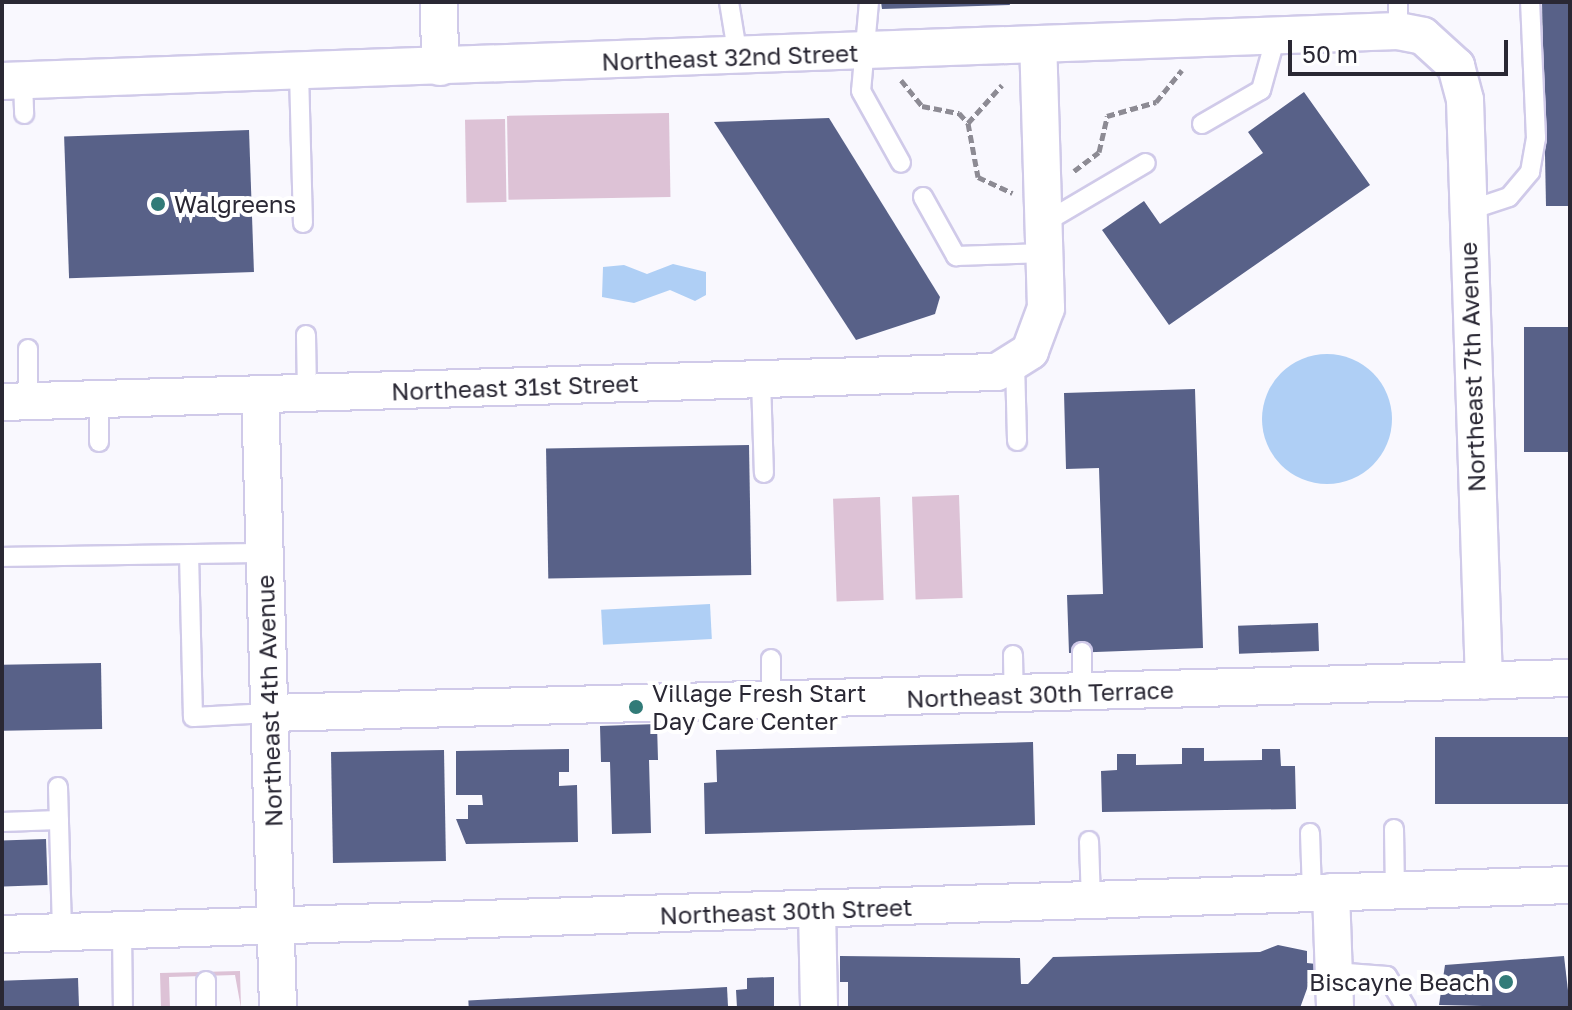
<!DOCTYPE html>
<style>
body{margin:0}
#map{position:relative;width:1572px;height:1010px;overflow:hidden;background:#f9f8fe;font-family:"Golos Text",sans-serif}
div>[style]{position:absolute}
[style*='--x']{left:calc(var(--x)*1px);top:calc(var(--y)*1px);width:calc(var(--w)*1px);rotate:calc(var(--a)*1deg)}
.green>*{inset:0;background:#ddc2d6;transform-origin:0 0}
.water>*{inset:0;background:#afcff5;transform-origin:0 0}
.round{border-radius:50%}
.building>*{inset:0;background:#586188;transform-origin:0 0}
.path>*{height:5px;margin-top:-2.5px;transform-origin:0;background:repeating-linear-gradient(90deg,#8d8b94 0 8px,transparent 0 12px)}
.roads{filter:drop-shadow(2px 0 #d0cae9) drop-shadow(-2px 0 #d0cae9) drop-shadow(0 2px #d0cae9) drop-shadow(0 -2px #d0cae9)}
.lane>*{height:18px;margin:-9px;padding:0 9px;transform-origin:9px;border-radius:9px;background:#fff}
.street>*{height:36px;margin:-18px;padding:0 18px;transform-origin:18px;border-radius:18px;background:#fff}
.dots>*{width:22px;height:22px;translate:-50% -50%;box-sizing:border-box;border:4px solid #fff;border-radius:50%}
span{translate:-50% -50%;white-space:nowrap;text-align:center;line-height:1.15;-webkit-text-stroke:8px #fff;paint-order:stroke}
.street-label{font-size:24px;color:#2a2834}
.poi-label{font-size:24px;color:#2a2834}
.left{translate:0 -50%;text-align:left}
.right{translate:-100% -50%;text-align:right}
.frame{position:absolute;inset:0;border:4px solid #2a2834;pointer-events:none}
.scale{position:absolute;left:1288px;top:40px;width:220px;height:36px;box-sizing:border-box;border:4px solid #2a2834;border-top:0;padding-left:10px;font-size:24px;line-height:28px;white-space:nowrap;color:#2a2834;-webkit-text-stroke:6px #fff;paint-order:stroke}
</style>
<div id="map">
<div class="green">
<i style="left:669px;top:113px;width:84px;height:162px;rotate:89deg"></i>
<i style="left:505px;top:119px;width:83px;height:40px;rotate:89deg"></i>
<i style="left:959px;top:495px;width:103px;height:47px;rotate:88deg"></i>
<i style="left:880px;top:497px;width:103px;height:47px;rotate:88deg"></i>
<i style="clip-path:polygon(240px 971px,241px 1008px,235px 975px,169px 977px,170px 1008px,161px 1008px,160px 973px)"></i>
</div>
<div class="water">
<i style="clip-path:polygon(673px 264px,706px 272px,706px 295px,695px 301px,670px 290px,634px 303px,602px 297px,603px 267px,624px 265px,647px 274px)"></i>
<i class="round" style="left:1262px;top:354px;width:130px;height:130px"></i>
<i style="left:710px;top:604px;width:35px;height:109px;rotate:87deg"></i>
</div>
<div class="building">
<i style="clip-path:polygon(881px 2px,1009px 2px,1010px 5px,882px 9px)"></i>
<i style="clip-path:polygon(1542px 2px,1570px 2px,1570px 206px,1546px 206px)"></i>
<i style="clip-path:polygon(1304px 92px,1370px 185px,1169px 325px,1102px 230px,1144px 201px,1160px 224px,1263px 153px,1248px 132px)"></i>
<i style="clip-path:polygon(829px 118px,940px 297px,935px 314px,856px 340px,714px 122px)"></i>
<i style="left:249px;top:130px;width:142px;height:185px;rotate:88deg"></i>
<i style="left:1570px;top:327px;width:125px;height:46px;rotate:90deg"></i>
<i style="clip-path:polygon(1195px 389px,1203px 648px,1069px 653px,1067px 595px,1103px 594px,1099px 468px,1066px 469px,1064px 393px)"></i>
<i style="left:749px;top:445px;width:130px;height:203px;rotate:89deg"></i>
<i style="left:1318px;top:623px;width:28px;height:80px;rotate:88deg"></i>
<i style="left:101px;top:663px;width:66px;height:99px;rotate:89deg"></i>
<i style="clip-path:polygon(657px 724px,658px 760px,649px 760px,651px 833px,612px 834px,610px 762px,601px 762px,600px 726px)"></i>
<i style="left:1570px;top:737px;width:67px;height:135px;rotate:90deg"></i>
<i style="clip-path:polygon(1033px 742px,1035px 825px,705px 834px,704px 783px,717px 782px,716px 750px)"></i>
<i style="clip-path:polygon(1182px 748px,1204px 748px,1204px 761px,1262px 760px,1262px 749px,1280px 749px,1281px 766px,1295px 766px,1296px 809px,1102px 812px,1101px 771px,1117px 770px,1117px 754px,1136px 754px,1136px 765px,1182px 764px)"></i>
<i style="clip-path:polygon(569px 749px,569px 772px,559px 772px,559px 786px,577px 785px,578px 842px,466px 844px,456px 819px,468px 819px,468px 805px,483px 805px,482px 795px,456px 795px,456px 751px)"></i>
<i style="left:444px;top:750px;width:111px;height:113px;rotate:89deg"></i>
<i style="left:46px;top:839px;width:46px;height:44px;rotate:88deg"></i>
<i style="clip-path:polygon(1278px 945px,1307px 951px,1307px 963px,1316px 964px,1300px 1008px,848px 1008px,848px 982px,840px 982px,840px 956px,1020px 958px,1021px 984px,1028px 984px,1053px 957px,1260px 952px)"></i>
<i style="clip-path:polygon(1564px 956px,1570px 1008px,1439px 1005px,1445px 965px)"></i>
<i style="clip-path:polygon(774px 977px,774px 1008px,737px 1008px,736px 990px,747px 989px,747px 978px)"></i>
<i style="left:78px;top:978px;width:30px;height:76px;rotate:88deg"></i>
<i style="left:727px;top:987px;width:21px;height:259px;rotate:87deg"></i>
</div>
<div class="path">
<i style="--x:901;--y:80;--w:33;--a:51"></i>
<i style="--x:922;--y:106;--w:38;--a:11"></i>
<i style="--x:959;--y:113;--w:13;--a:48"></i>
<i style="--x:968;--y:123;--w:55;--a:79.5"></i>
<i style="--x:978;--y:177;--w:38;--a:25"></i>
<i style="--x:968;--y:123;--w:51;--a:-48.2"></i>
<i style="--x:1074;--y:171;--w:31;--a:-37"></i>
<i style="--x:1099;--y:152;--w:37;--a:-77"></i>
<i style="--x:1107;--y:116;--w:51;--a:-15.9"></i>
<i style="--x:1156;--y:102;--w:41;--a:-50.9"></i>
</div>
<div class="roads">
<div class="lane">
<i style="--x:729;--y:2;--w:56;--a:80.7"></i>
<i style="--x:869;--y:2;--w:89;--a:95.1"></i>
<i style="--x:861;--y:91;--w:82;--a:60.9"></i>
<i style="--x:1398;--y:2;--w:29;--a:90"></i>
<i style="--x:299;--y:72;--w:151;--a:88.5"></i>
<i style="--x:23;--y:81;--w:33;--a:88"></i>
<i style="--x:1202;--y:124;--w:68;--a:-30"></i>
<i style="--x:1261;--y:90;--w:56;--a:-74.5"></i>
<i style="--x:923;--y:197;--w:68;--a:60.8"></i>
<i style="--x:956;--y:256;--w:89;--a:-1.9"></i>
<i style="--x:1467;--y:211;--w:44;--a:-18.4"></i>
<i style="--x:1509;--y:197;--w:33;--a:-50"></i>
<i style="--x:1530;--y:172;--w:35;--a:-80"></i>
<i style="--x:1536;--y:138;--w:136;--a:-92.5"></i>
<i style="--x:1044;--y:223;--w:118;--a:-30.5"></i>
<i style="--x:306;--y:335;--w:58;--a:89"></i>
<i style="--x:1015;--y:363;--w:78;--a:88.5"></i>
<i style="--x:761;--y:380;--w:93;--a:88.2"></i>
<i style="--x:99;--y:401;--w:41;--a:90"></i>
<i style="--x:28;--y:402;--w:53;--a:-90"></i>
<i style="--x:189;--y:554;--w:163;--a:88.6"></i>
<i style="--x:193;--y:717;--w:77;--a:-3"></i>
<i style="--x:2;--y:557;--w:262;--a:-0.9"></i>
<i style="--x:1082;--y:652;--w:41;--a:90"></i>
<i style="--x:1013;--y:655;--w:39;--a:89"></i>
<i style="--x:771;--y:659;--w:44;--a:90"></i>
<i style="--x:58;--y:787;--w:146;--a:88.4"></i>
<i style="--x:2;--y:822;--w:57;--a:-2"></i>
<i style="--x:1394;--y:829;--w:62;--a:89.1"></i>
<i style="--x:1310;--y:833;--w:60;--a:88.1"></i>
<i style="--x:1089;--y:841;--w:61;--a:88.1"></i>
<i style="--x:122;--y:931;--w:77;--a:89.3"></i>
<i style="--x:1334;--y:972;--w:53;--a:4.3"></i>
<i style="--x:1387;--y:976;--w:37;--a:59"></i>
<i style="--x:206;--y:981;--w:27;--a:90"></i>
</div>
<div class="street">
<i style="--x:439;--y:2;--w:65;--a:89.1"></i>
<i style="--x:2;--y:81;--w:1397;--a:-2.05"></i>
<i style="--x:1398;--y:31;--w:25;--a:11"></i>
<i style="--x:1423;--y:36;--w:45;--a:42.3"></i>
<i style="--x:1456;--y:66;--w:35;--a:75"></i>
<i style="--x:1465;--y:100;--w:581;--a:88.13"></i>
<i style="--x:260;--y:394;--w:614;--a:88.32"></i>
<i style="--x:2;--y:402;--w:995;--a:-1.73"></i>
<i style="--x:997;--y:372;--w:39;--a:-32"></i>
<i style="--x:1030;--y:351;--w:46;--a:-69.6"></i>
<i style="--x:1046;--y:308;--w:263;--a:-91.7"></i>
<i style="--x:270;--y:713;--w:1300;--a:-1.54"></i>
<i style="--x:1331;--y:892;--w:116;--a:88"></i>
<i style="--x:817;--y:910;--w:98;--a:88.8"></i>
<i style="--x:2;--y:934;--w:1569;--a:-1.79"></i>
</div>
</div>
<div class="dots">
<i style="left:158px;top:204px;background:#327b78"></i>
<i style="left:636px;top:707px;background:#327b78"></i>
<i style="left:1506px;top:982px;background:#327b78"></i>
</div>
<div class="street-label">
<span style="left:730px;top:57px;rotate:-2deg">Northeast 32nd Street</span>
<span style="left:1472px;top:367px;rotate:-92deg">Northeast 7th Avenue</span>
<span style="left:515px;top:387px;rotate:-2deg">Northeast 31st Street</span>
<span style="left:1040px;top:694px;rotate:-2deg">Northeast 30th Terrace</span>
<span style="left:269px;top:701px;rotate:-92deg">Northeast 4th Avenue</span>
<span style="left:786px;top:911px;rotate:-2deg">Northeast 30th Street</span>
</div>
<div class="poi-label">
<span class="left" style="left:174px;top:204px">Walgreens</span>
<span class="left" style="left:652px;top:707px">Village Fresh Start<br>Day Care Center</span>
<span class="right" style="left:1490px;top:982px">Biscayne Beach</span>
</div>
<div class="frame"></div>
<div class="scale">50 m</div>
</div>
